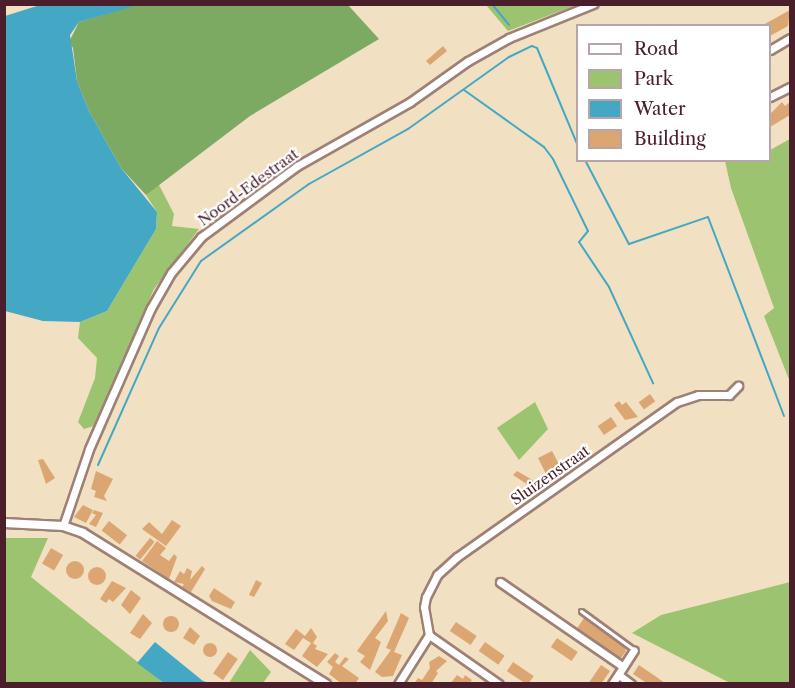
<!DOCTYPE html>
<style>
body{margin:0}
#map{position:relative;width:795px;height:688px;overflow:hidden;background:#f2e0c2;font-family:"Libre Caslon Text",serif}
div>[style]{position:absolute}
[style*='--x']{left:calc(var(--x)*1px);top:calc(var(--y)*1px);width:calc(var(--w)*1px);rotate:calc(var(--a)*1deg)}
.green>*{inset:0;background:#9cc470}
.forest>*{inset:0;background:#7daa62}
.water>*{inset:0;background:#44a8c4}
.stream>*{height:2px;margin:-1px;padding:0 1px;transform-origin:1px;border-radius:1px;background:#44a8c4}
.building>*{inset:0;background:#dca672;transform-origin:0 0}
.round{border-radius:50%}
.roads{filter:drop-shadow(2px 0 #9e8076) drop-shadow(-2px 0 #9e8076) drop-shadow(0 2px #9e8076) drop-shadow(0 -2px #9e8076)}
.service>*{height:3px;margin:-1.5px;padding:0 1.5px;transform-origin:1.5px;border-radius:1.5px;background:#fff}
.minor>*{height:7px;margin:-3.5px;padding:0 3.5px;transform-origin:3.5px;border-radius:3.5px;background:#fff}
.tertiary>*{height:8px;margin:-4px;padding:0 4px;transform-origin:4px;border-radius:4px;background:#fff}
span{translate:-50% -50%;white-space:nowrap;text-align:center;line-height:1.15;-webkit-text-stroke:4.5px #fff;paint-order:stroke}
.street-label{font-size:15px;color:#4a1f2b}
.frame{position:absolute;inset:0;border:6px solid #4a1f2b;pointer-events:none}
.legend{position:absolute;left:576px;top:24px;width:195px;height:138px;box-sizing:border-box;background:#fff;border:2px solid #b7a5aa;margin:0;padding:8px 10px;list-style:none;font-size:18px;color:#4a1f2b}
.legend li{display:flex;align-items:center;gap:12px;height:30px}
.legend b{width:30px;border:2px solid #b7a5aa}
</style>
<div id="map">
<div class="green">
<i style="clip-path:polygon(486px 5px,576px 5px,508px 31px)"></i>
<i style="clip-path:polygon(790px 139px,790px 382px,764px 316px,774px 308px,731px 188px,725px 161px,770px 160px,770px 150px)"></i>
<i style="clip-path:polygon(158px 183px,174px 214px,172px 226px,199px 229px,154px 289px,94px 426px,84px 429px,78px 422px,95px 378px,97px 358px,78px 338px,80px 322px,107px 311px,156px 229px,157px 212px,146px 195px)"></i>
<i style="clip-path:polygon(535px 402px,548px 429px,519px 460px,497px 428px)"></i>
<i style="clip-path:polygon(5px 538px,48px 538px,31px 577px,164px 683px,5px 683px)"></i>
<i style="clip-path:polygon(790px 582px,790px 683px,730px 683px,632px 633px,661px 615px)"></i>
<i style="clip-path:polygon(250px 650px,271px 672px,263px 683px,229px 683px)"></i>
</div>
<div class="forest">
<i style="clip-path:polygon(138px 4px,348px 5px,379px 39px,250px 116px,146px 195px,121px 168px,89px 111px,77px 81px,73px 48px,69px 42px,79px 22px)"></i>
</div>
<div class="water">
<i style="clip-path:polygon(40px 5px,138px 5px,79px 22px,70px 35px,77px 81px,89px 111px,121px 168px,157px 212px,156px 229px,107px 311px,80px 322px,43px 321px,5px 311px,5px 16px)"></i>
<i style="clip-path:polygon(155px 642px,203px 681px,210px 683px,164px 683px,137px 663px)"></i>
</div>
<div class="stream">
<i style="--x:492;--y:4;--w:27;--a:51"></i>
<i style="--x:464;--y:90;--w:98;--a:35.5"></i>
<i style="--x:544;--y:147;--w:15;--a:53"></i>
<i style="--x:553;--y:159;--w:80;--a:64.1"></i>
<i style="--x:588;--y:231;--w:14;--a:129"></i>
<i style="--x:579;--y:242;--w:54;--a:56.3"></i>
<i style="--x:609;--y:287;--w:106;--a:65.4"></i>
<i style="--x:585;--y:160;--w:95;--a:62.4"></i>
<i style="--x:629;--y:244;--w:83;--a:-18.9"></i>
<i style="--x:708;--y:217;--w:213;--a:69.1"></i>
<i style="--x:98;--y:465;--w:150;--a:-66"></i>
<i style="--x:159;--y:328;--w:79;--a:-57.9"></i>
<i style="--x:201;--y:261;--w:133;--a:-35.5"></i>
<i style="--x:309;--y:184;--w:113;--a:-29.1"></i>
<i style="--x:408;--y:129;--w:124;--a:-35.5"></i>
<i style="--x:509;--y:57;--w:25;--a:-26"></i>
<i style="--x:532;--y:46;--w:5;--a:22"></i>
<i style="--x:537;--y:48;--w:106;--a:67.3"></i>
</div>
<div class="building">
<i style="clip-path:polygon(790px 10px,788px 26px,770px 36px,770px 26px,761px 26px)"></i>
<i style="clip-path:polygon(443px 46px,447px 51px,430px 65px,426px 61px)"></i>
<i style="clip-path:polygon(782px 102px,785px 106px,790px 102px,790px 115px,770px 127px,770px 114px)"></i>
<i style="left:650px;top:394px;width:9px;height:14px;rotate:54deg"></i>
<i style="clip-path:polygon(619px 401px,622px 405px,626px 402px,638px 417px,625px 420px,614px 405px)"></i>
<i style="left:611px;top:417px;width:11px;height:16px;rotate:56deg"></i>
<i style="clip-path:polygon(552px 451px,561px 468px,548px 478px,538px 458px)"></i>
<i style="clip-path:polygon(43px 459px,55px 478px,46px 484px,38px 460px)"></i>
<i style="clip-path:polygon(96px 471px,113px 479px,104px 496px,107px 501px,94px 497px,96px 491px,91px 489px)"></i>
<i style="clip-path:polygon(517px 471px,541px 485px,537px 491px,513px 475px)"></i>
<i style="clip-path:polygon(83px 505px,93px 510px,86px 523px,74px 517px)"></i>
<i style="clip-path:polygon(94px 510px,103px 513px,96px 527px,89px 524px,96px 515px,92px 513px)"></i>
<i style="clip-path:polygon(172px 520px,181px 526px,166px 546px,142px 529px,149px 522px,162px 534px)"></i>
<i style="left:109px;top:521px;width:23px;height:12px;rotate:38deg"></i>
<i style="left:150px;top:538px;width:6px;height:23px;rotate:39deg"></i>
<i style="clip-path:polygon(157px 541px,166px 548px,160px 555px,169px 561px,174px 554px,177px 557px,169px 579px,142px 561px)"></i>
<i style="left:51px;top:548px;width:14px;height:18px;rotate:30deg"></i>
<i class="round" style="left:66px;top:561px;width:18px;height:18px"></i>
<i style="clip-path:polygon(202px 566px,205px 569px,191px 592px,182px 587px,184px 584px,174px 582px,180px 571px,184px 574px,187px 568px,192px 571px,190px 580px)"></i>
<i class="round" style="left:88px;top:567px;width:18px;height:18px"></i>
<i style="clip-path:polygon(256px 580px,262px 583px,254px 597px,249px 595px)"></i>
<i style="clip-path:polygon(112px 581px,126px 588px,113px 602px,109px 599px,106px 603px,100px 599px)"></i>
<i style="clip-path:polygon(214px 588px,235px 602px,231px 609px,212px 601px,209px 596px)"></i>
<i style="clip-path:polygon(131px 590px,141px 598px,130px 614px,121px 605px)"></i>
<i style="clip-path:polygon(386px 611px,388px 621px,375px 638px,381px 642px,370px 670px,360px 662px,365px 656px,357px 651px)"></i>
<i style="clip-path:polygon(401px 613px,409px 618px,394px 652px,402px 655px,393px 676px,382px 677px,375px 672px,391px 650px,386px 648px)"></i>
<i style="clip-path:polygon(143px 614px,152px 623px,140px 639px,130px 633px)"></i>
<i class="round" style="left:163px;top:616px;width:16px;height:16px"></i>
<i style="clip-path:polygon(584px 618px,624px 646px,626px 651px,621px 658px,616px 658px,576px 630px)"></i>
<i style="left:456px;top:622px;width:25px;height:11px;rotate:34deg"></i>
<i style="clip-path:polygon(190px 627px,200px 636px,194px 645px,183px 638px)"></i>
<i style="clip-path:polygon(311px 628px,317px 637px,313px 643px,317px 646px,315px 649px,328px 654px,317px 667px,302px 656px,311px 643px,303px 638px,294px 650px,285px 644px,296px 629px,305px 636px)"></i>
<i style="left:557px;top:638px;width:25px;height:11px;rotate:34deg"></i>
<i style="left:485px;top:642px;width:24px;height:11px;rotate:35deg"></i>
<i class="round" style="left:203px;top:643px;width:14px;height:14px"></i>
<i style="left:228px;top:652px;width:12px;height:26px;rotate:35deg"></i>
<i style="clip-path:polygon(335px 653px,339px 656px,335px 662px,339px 665px,345px 657px,349px 659px,342px 666px,359px 678px,355px 684px,342px 684px,329px 674px,333px 667px,327px 662px)"></i>
<i style="clip-path:polygon(439px 656px,447px 661px,436px 671px,438px 673px,431px 684px,414px 684px,418px 678px,422px 680px,430px 668px,429px 662px)"></i>
<i style="left:513px;top:662px;width:25px;height:11px;rotate:34deg"></i>
<i style="clip-path:polygon(601px 665px,610px 671px,601px 684px,588px 684px)"></i>
<i style="clip-path:polygon(639px 665px,658px 678px,666px 684px,648px 684px,633px 674px)"></i>
<i style="clip-path:polygon(457px 675px,463px 679px,465px 675px,472px 680px,469px 684px,450px 684px)"></i>
</div>
<div class="roads">
<div class="service">
<i style="--x:581;--y:611;--w:64;--a:36.2"></i>
</div>
<div class="minor">
<i style="--x:770;--y:50;--w:23;--a:-31"></i>
<i style="--x:770;--y:97;--w:22;--a:-27"></i>
<i style="--x:63;--y:526;--w:81;--a:-71.3"></i>
<i style="--x:89;--y:449;--w:154;--a:-66.3"></i>
<i style="--x:151;--y:308;--w:40;--a:-60.3"></i>
<i style="--x:171;--y:273;--w:47;--a:-50.2"></i>
<i style="--x:201;--y:237;--w:119;--a:-36.5"></i>
<i style="--x:297;--y:166;--w:130;--a:-29.5"></i>
<i style="--x:410;--y:102;--w:71;--a:-35.3"></i>
<i style="--x:468;--y:61;--w:47;--a:-29.3"></i>
<i style="--x:509;--y:38;--w:91;--a:-22"></i>
<i style="--x:500;--y:582;--w:148;--a:34.5"></i>
<i style="--x:429;--y:635;--w:28;--a:-100"></i>
<i style="--x:424;--y:607;--w:10;--a:-79"></i>
<i style="--x:426;--y:597;--w:25;--a:-63"></i>
<i style="--x:437;--y:575;--w:27;--a:-42"></i>
<i style="--x:457;--y:557;--w:269;--a:-35.2"></i>
<i style="--x:677;--y:402;--w:22;--a:-18"></i>
<i style="--x:698;--y:395;--w:31;--a:0"></i>
<i style="--x:729;--y:395;--w:13;--a:-45"></i>
<i style="--x:429;--y:635;--w:85;--a:35"></i>
<i style="--x:619;--y:675;--w:15;--a:37"></i>
<i style="--x:398;--y:684;--w:58;--a:-57.7"></i>
<i style="--x:612;--y:684;--w:40;--a:-57.1"></i>
</div>
<div class="tertiary">
<i style="--x:4;--y:523;--w:59;--a:2.9"></i>
<i style="--x:63;--y:526;--w:21;--a:19"></i>
<i style="--x:83;--y:533;--w:286;--a:31.9"></i>
</div>
</div>
<div class="street-label">
<span style="left:248px;top:187px;rotate:-36deg">Noord-Edestraat</span>
<span style="left:550px;top:475px;rotate:-35deg">Sluizenstraat</span>
</div>
<div class="frame"></div>
<ul class="legend">
<li><b style="height:8px;background:#fff"></b>Road</li>
<li><b style="height:16px;background:#9cc470"></b>Park</li>
<li><b style="height:16px;background:#44a8c4"></b>Water</li>
<li><b style="height:16px;background:#dca672"></b>Building</li>
</ul>
</div>
